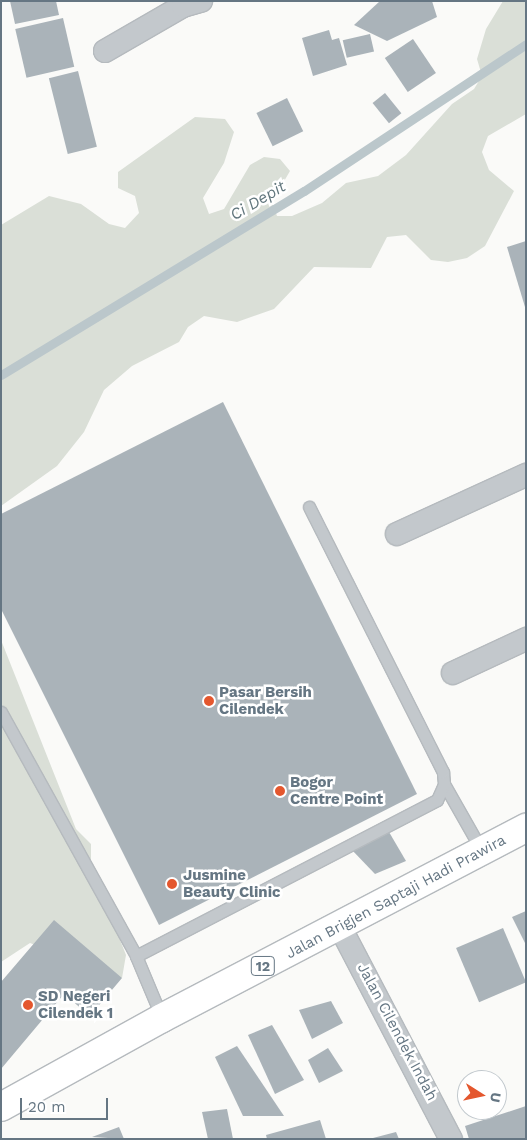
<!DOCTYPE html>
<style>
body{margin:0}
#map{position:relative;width:527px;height:1140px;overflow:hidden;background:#fafaf8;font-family:"Work Sans",sans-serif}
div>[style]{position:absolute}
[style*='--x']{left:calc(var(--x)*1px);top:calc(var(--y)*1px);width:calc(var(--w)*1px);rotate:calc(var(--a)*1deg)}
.green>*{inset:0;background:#dadfd7}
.stream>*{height:9px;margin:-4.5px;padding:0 4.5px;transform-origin:4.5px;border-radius:4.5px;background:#bbc7cb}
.building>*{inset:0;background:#aab3b9;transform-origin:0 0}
.roads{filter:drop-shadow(1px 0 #b5babe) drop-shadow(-1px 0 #b5babe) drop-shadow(0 1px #b5babe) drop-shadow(0 -1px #b5babe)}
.service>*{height:11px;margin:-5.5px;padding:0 5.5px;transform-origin:5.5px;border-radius:5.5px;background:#c3c8cc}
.minor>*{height:22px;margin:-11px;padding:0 11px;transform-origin:11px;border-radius:11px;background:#c3c8cc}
.primary>*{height:28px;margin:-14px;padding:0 14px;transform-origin:14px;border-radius:14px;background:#fff}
.dots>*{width:14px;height:14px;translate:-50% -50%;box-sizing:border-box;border:2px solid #fff;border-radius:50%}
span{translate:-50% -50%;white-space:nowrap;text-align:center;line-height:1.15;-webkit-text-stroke:5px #fff;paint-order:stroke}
.shield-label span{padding:1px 4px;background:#fff;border:1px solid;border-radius:4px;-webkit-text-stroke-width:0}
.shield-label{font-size:14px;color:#657683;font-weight:700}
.poi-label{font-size:15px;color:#657683;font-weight:700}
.left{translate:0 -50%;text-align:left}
.street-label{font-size:15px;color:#657683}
.water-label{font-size:16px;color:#60757c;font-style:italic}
.frame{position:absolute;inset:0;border:2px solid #657683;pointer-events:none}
.north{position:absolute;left:457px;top:1070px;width:50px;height:50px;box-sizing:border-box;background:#fff;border:1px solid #c1c8cd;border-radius:50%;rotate:100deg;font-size:14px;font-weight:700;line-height:20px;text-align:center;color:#657683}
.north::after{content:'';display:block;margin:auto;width:18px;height:22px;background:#e4572e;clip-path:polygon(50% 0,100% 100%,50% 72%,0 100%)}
.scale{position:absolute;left:20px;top:1098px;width:88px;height:22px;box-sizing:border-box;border:2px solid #657683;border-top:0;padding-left:6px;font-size:15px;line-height:18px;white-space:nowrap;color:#657683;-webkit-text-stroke:4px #fff;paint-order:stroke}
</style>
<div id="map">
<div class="green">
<i style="clip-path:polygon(503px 1px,526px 1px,526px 114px,488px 136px,482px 152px,489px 170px,514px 191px,485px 246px,467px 258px,448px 262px,431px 260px,406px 235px,387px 237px,371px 268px,314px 267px,274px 309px,237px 322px,204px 316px,188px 327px,179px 342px,132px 366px,104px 390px,84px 432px,57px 466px,1px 506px,1px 225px,49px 196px,81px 204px,109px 224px,125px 228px,139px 213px,135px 196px,118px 188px,118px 172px,195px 117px,225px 119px,234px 132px,224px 163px,203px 198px,209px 214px,224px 209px,250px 165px,264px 157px,280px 159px,290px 171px,272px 202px,277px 216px,292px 216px,322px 203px,346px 183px,378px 176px,406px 155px,452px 104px,474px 89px,482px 76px,477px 59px,486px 29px)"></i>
<i style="clip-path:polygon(1px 640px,76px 829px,91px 844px,91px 867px,126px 955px,122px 978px,30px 943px,1px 962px)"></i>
</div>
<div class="stream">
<i style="--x:1;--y:375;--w:354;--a:-31.3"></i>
<i style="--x:304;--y:191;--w:266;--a:-33.5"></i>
</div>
<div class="building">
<i style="clip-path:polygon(10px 1px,56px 1px,59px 15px,15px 24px)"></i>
<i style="clip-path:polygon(380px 1px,432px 1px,437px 17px,387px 41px,354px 25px)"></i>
<i style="left:63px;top:18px;width:50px;height:49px;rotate:77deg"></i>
<i style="clip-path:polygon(329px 30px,332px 40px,339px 38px,347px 65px,313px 76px,302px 38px)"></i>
<i style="left:370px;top:34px;width:18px;height:28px;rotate:77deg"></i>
<i style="left:413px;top:39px;width:41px;height:34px;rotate:56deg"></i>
<i style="left:78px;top:71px;width:78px;height:30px;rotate:76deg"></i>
<i style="left:385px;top:93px;width:26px;height:16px;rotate:51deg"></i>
<i style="left:287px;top:98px;width:37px;height:34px;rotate:64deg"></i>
<i style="clip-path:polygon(526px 241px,526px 307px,525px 307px,507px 247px)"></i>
<i style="clip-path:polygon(223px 402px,417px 794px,159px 925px,1px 609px,1px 514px)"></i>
<i style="clip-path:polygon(389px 832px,406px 861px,375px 874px,351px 849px)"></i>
<i style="clip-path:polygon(526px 911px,526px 945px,512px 917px)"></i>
<i style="clip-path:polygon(54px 920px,122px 978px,90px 1016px,64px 994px,1px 1069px,1px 982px)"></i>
<i style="left:503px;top:928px;width:59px;height:51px;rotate:67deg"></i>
<i style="clip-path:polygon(331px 1001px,343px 1023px,312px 1039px,299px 1010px)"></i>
<i style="clip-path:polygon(272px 1025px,304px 1080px,275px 1094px,248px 1035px)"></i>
<i style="clip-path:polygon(237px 1046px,284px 1116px,243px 1116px,215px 1057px)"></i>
<i style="clip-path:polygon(328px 1048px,343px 1071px,319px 1083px,308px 1060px)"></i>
<i style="clip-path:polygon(526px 1106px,526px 1139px,469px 1139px,465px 1126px)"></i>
<i style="clip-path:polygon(227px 1109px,233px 1139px,208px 1139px,202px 1112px)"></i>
<i style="clip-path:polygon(320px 1120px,326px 1139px,267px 1139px,266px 1135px)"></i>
<i style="clip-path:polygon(119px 1127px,124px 1139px,92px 1137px)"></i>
<i style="clip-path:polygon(396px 1132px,399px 1139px,373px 1139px,373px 1138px)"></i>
</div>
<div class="roads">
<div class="service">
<i style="--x:1;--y:712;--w:279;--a:61"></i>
<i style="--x:136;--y:956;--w:67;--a:67.2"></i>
<i style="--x:444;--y:784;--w:77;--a:60.4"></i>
<i style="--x:136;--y:956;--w:339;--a:-27.4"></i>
<i style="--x:437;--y:800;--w:17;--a:-66"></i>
<i style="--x:444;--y:784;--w:12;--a:-95"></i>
<i style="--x:443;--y:772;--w:297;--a:-116.8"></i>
</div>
<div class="minor">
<i style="--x:105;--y:51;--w:90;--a:-30"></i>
<i style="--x:183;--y:6;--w:19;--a:-16"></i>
<i style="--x:397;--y:534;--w:142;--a:-24.6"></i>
<i style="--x:453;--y:673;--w:81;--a:-25"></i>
<i style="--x:340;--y:927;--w:239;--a:62.4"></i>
</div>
<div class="primary">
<i style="--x:1;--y:1107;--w:184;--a:-28.9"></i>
<i style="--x:162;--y:1018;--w:411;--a:-27.6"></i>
</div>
</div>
<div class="dots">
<i style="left:209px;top:701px;background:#e4572e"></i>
<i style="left:280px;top:791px;background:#e4572e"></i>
<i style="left:172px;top:884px;background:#e4572e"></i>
<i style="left:28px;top:1005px;background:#e4572e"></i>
</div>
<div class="shield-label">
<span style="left:263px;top:966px">12</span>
</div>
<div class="poi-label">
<span class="left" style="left:219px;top:701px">Pasar Bersih<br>Cilendek</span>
<span class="left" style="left:290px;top:791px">Bogor<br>Centre Point</span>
<span class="left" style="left:183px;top:884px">Jusmine<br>Beauty Clinic</span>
<span class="left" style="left:38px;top:1005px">SD Negeri<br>Cilendek 1</span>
</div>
<div class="street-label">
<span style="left:396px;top:897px;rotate:-28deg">Jalan Brigjen Saptaji Hadi Prawira</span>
<span style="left:397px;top:1032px;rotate:62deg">Jalan Cilendek Indah</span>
</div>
<div class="water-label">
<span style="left:258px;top:201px;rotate:-31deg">Ci Depit</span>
</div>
<div class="frame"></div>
<div class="north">U</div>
<div class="scale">20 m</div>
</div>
